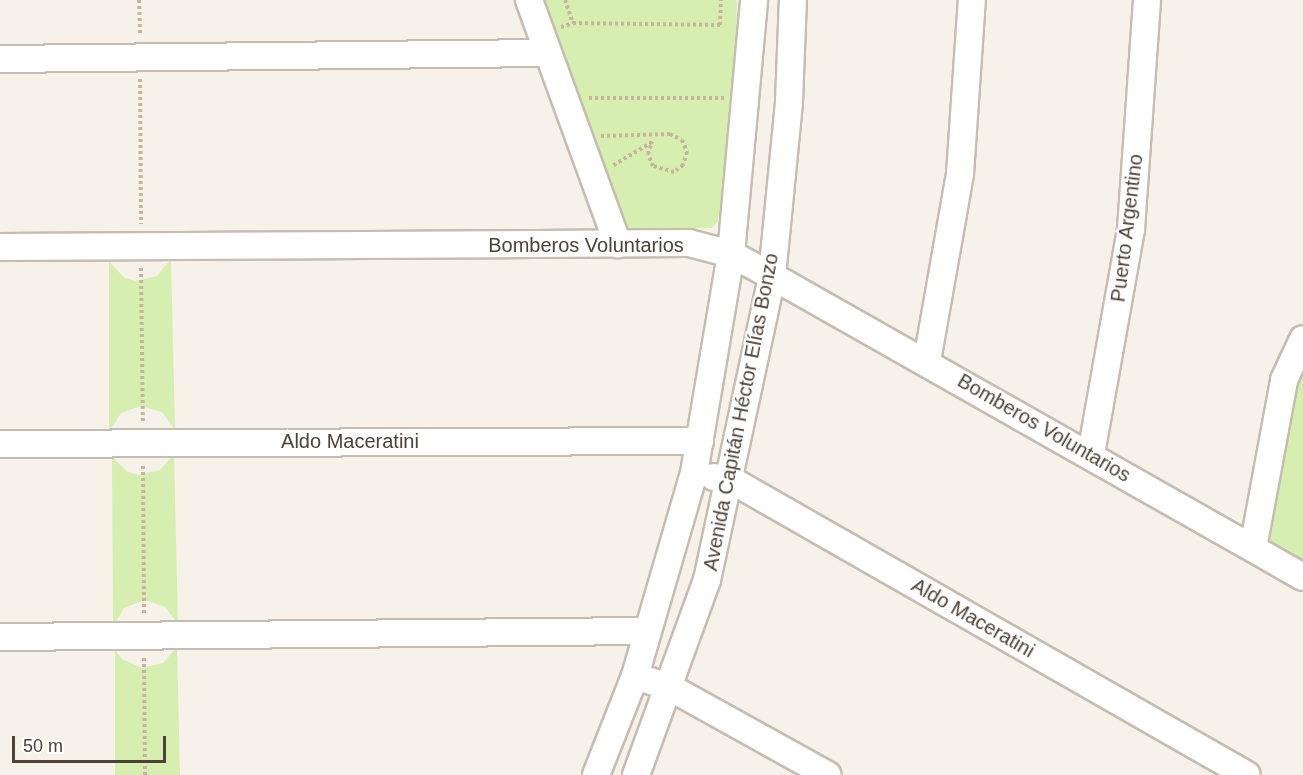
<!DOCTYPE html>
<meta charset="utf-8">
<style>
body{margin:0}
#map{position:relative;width:1303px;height:775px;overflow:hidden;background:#f6f2ea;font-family:Helvetica,sans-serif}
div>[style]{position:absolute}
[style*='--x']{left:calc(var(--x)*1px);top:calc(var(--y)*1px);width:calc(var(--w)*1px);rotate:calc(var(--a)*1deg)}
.green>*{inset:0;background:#d6eeb0}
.path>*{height:4px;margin-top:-2px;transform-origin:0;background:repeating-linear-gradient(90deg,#c6b49b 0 3px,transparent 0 6px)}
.roads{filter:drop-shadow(2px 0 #c6bcaf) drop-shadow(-2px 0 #c6bcaf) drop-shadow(0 2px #c6bcaf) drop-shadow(0 -2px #c6bcaf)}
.minor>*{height:26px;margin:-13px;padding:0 13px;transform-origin:13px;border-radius:13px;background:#fff}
span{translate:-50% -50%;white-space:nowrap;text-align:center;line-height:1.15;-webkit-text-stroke:4.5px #fff;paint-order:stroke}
.street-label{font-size:20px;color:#4c4237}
.scale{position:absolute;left:12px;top:736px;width:154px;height:27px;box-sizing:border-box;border:3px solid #4c4237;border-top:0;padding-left:8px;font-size:18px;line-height:21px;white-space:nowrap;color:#4c4237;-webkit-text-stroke:4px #fff;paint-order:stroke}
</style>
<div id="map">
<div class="green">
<i style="clip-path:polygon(536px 0,737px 0,735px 96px,718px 221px,712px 228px,630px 230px,622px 224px)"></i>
<i style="clip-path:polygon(171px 259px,175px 430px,162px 412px,141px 406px,121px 413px,109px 432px,109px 262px,125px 278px,136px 281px,157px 276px)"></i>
<i style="clip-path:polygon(1303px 372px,1303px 564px,1265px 542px,1293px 387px)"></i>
<i style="clip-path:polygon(174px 454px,178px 624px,165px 607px,145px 600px,124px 608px,113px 627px,112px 457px,128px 472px,139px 475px,160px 470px)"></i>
<i style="clip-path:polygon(177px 647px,180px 775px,115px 775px,115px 650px,122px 659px,142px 668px,163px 663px)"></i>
</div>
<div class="path">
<i style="--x:139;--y:0;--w:35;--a:88"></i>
<i style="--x:565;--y:0;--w:24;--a:71"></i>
<i style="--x:561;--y:27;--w:13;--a:-18"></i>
<i style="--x:573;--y:23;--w:147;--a:0.8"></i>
<i style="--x:720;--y:25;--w:25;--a:-88"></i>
<i style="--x:140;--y:79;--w:145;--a:89.6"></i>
<i style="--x:589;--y:98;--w:136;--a:0"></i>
<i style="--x:601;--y:136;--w:69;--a:-1.7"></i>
<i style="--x:670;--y:134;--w:13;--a:27"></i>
<i style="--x:682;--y:140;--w:13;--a:67"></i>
<i style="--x:687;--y:152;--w:14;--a:107"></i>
<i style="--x:683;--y:165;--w:11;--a:142"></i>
<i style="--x:674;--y:172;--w:22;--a:-164"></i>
<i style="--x:653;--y:166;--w:13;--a:-113"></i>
<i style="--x:648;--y:154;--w:13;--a:-72"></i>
<i style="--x:652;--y:142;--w:47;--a:149"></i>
<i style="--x:141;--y:268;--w:154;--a:89.3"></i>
<i style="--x:143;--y:466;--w:148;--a:89.6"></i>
<i style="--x:144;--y:658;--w:117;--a:89.5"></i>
</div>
<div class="roads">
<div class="minor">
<i style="--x:529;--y:0;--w:260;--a:70"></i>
<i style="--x:0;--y:59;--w:547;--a:-0.63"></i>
<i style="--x:0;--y:247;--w:689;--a:-0.33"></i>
<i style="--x:689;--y:243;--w:43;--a:14.7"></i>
<i style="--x:731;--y:254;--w:47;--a:28.2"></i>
<i style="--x:772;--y:276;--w:610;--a:29.55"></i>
<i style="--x:927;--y:361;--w:190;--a:-80"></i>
<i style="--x:960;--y:174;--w:174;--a:-86.1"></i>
<i style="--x:0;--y:444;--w:700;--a:-0.25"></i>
<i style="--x:1091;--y:454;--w:229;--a:-79.9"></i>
<i style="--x:1131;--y:229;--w:230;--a:-86"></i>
<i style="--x:714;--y:477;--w:17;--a:10"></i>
<i style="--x:731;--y:480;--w:594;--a:29.76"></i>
<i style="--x:1253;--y:548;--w:171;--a:-79.5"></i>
<i style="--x:1284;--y:380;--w:45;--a:-65.1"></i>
<i style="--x:0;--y:637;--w:646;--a:-0.53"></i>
<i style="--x:635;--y:676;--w:38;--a:18"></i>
<i style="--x:671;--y:688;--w:179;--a:29"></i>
<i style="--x:596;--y:775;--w:106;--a:-68.5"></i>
<i style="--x:635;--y:676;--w:211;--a:-73.8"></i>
<i style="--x:694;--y:473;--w:222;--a:-80.4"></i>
<i style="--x:731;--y:254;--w:255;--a:-84.8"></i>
<i style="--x:636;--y:775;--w:208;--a:-70"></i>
<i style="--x:707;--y:580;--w:311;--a:-77.9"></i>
<i style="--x:772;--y:276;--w:175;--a:-84.4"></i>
<i style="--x:789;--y:102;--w:102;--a:-87.8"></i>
</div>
</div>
<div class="street-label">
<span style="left:1127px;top:228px;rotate:-83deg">Puerto Argentino</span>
<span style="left:586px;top:245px">Bomberos Voluntarios</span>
<span style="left:741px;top:412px;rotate:-79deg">Avenida Capitán Héctor Elías Bonzo</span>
<span style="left:1044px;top:428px;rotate:30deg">Bomberos Voluntarios</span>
<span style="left:350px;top:441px">Aldo Maceratini</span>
<span style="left:973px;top:618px;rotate:30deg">Aldo Maceratini</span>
</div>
<div class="scale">50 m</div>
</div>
